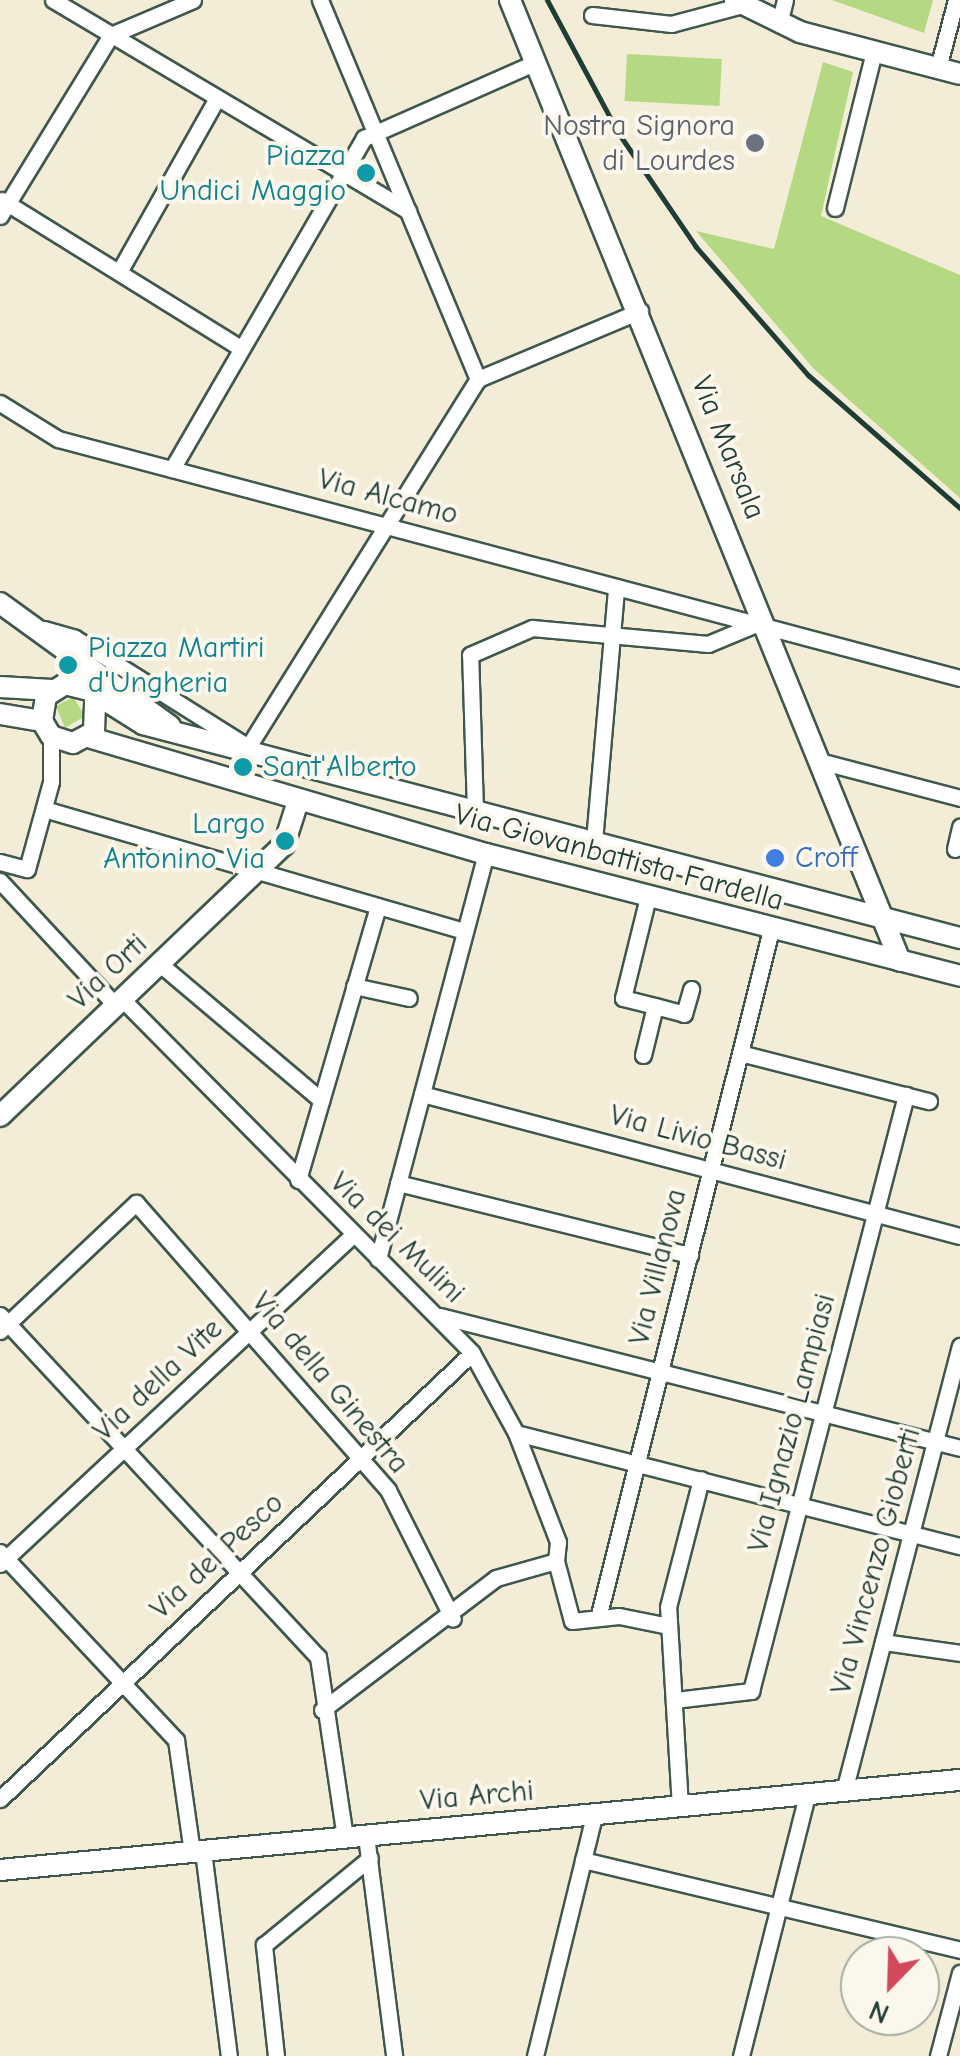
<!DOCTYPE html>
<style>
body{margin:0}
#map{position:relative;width:960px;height:2056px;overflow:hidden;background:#f3edd7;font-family:"Comic Neue",sans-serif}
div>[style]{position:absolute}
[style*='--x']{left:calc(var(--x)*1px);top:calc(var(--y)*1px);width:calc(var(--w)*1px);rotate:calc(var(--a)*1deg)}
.green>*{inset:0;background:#b5d982;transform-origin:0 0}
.roads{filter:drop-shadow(2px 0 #3f574c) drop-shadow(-2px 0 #3f574c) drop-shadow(0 2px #3f574c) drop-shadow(0 -2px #3f574c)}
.street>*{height:15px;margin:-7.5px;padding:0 7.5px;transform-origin:7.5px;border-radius:7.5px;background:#fff}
.secondary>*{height:20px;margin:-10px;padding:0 10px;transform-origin:10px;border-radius:10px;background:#fff}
.rail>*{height:5px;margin:-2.5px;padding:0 2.5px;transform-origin:2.5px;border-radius:2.5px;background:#1f3d34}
.dots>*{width:28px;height:28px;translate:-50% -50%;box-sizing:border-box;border:5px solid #fbf7ec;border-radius:50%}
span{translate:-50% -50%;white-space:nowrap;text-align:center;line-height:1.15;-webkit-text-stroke:8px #fbf7ec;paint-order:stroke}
.worship-label{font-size:30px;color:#5b616d}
.right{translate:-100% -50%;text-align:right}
.culture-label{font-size:30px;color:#0d838f}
.left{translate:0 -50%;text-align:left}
.street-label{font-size:30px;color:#1f3d34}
.shop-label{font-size:30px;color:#366cbe}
.north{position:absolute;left:840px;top:1936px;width:100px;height:100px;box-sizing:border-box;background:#fbf7ec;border:2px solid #a3ada2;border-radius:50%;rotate:203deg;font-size:28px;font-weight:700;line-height:40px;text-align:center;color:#1f3d34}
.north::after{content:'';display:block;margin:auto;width:35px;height:45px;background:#d1495b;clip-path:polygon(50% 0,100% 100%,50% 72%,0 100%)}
</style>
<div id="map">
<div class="green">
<i style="clip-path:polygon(832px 0,933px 0,924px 33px)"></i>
<i style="left:627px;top:54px;width:95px;height:47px;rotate:3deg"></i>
<i style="clip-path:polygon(823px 62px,853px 72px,821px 216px,960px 275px,960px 498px,813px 368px,696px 231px,774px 249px)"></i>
<i style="clip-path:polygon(73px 697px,85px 716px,65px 728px,56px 706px)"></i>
</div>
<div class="roads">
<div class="street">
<i style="--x:53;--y:0;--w:413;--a:30.7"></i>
<i style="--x:320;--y:0;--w:411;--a:67.4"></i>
<i style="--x:592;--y:15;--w:80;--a:6.5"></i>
<i style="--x:671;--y:24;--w:74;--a:-14.8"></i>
<i style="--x:779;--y:24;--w:25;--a:-76"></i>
<i style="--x:938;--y:68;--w:70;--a:-75.2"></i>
<i style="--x:2;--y:200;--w:281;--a:31.8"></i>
<i style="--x:835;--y:208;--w:161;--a:-76"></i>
<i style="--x:0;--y:216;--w:212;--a:-58.5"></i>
<i style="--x:111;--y:35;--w:89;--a:-23.1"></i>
<i style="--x:119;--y:272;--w:200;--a:-60.6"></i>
<i style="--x:0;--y:403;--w:68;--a:31.8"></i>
<i style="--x:58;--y:439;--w:933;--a:14.84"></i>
<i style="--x:172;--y:469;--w:383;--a:-59.9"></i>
<i style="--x:364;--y:138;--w:188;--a:-23.8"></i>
<i style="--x:44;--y:629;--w:32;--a:16"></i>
<i style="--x:75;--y:638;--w:204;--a:32.2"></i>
<i style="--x:248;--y:747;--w:434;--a:-58"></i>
<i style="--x:478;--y:379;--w:176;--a:-22.8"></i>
<i style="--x:827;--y:763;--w:138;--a:14.7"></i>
<i style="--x:44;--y:809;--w:437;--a:16.2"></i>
<i style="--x:475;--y:810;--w:155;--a:-91.8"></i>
<i style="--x:470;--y:655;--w:68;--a:-23.5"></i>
<i style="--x:532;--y:628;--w:177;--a:5.2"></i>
<i style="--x:708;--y:644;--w:52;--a:-22.6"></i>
<i style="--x:594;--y:841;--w:255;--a:-85"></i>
<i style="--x:955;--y:849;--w:23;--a:-77"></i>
<i style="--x:0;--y:862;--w:28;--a:15"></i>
<i style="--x:27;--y:869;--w:90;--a:-74.6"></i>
<i style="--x:51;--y:782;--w:46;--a:-90"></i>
<i style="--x:0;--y:881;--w:171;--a:47.1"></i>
<i style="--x:160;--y:964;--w:211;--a:40.2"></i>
<i style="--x:354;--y:986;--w:56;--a:12.3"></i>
<i style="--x:123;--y:1000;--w:496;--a:45.3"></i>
<i style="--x:472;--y:1353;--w:91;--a:61.2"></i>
<i style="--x:516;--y:1433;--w:117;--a:68.9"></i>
<i style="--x:558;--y:1542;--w:19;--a:96"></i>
<i style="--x:655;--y:1006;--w:30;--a:15"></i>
<i style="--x:684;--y:1014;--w:26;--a:-74"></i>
<i style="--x:740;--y:1053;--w:195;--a:14.3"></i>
<i style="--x:643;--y:1055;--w:50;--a:-76.2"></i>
<i style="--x:655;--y:1006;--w:33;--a:-166"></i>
<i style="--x:623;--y:998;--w:104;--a:-76.1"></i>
<i style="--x:422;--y:1094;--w:556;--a:14.79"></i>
<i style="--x:298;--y:1180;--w:285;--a:-73.7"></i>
<i style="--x:398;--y:1183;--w:301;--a:13.9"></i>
<i style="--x:378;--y:1259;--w:419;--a:-75.1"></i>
<i style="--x:0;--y:1315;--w:467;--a:47.1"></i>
<i style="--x:318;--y:1657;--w:183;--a:81.5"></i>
<i style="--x:440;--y:1316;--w:536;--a:14.24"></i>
<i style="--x:0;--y:1331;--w:187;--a:-43.3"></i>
<i style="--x:136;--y:1203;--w:382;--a:48.7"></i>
<i style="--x:388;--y:1490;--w:144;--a:63.3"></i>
<i style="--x:516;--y:1433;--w:458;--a:14.3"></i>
<i style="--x:0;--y:1552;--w:258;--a:46.9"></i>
<i style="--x:176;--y:1740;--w:113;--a:81.9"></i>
<i style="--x:0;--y:1564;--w:483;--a:-43"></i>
<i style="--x:598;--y:1618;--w:709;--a:-75.89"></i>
<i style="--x:883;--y:1642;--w:78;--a:8.1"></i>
<i style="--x:675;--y:1700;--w:77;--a:-6.8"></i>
<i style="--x:751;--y:1691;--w:616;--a:-75.42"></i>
<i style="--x:322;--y:1710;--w:218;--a:-37.2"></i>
<i style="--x:496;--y:1578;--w:62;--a:-15.8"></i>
<i style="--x:556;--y:1561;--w:62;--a:75.1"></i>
<i style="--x:572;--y:1621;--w:47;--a:-6.1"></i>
<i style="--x:619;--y:1616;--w:50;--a:11.5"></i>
<i style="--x:844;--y:1791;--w:460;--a:-75.4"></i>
<i style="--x:0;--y:1799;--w:649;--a:-43.38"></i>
<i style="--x:680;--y:1807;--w:200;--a:-93.4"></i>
<i style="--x:668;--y:1607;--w:132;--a:-75.5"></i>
<i style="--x:366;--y:1836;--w:222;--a:82.7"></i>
<i style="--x:203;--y:1851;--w:207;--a:82.8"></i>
<i style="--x:583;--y:1860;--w:388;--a:13.4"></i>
<i style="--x:276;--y:2056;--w:112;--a:-96.2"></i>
<i style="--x:264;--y:1945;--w:137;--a:-39.4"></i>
<i style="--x:535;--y:2056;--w:248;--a:-76.2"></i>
<i style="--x:741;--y:2056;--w:269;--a:-75.8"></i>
<i style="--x:938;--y:2056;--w:86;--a:-75.2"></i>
</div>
<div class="secondary">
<i style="--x:510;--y:0;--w:1037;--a:67.91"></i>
<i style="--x:735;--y:0;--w:72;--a:26.2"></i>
<i style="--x:800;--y:32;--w:165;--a:14.7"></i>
<i style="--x:0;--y:603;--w:210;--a:35.9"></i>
<i style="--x:71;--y:648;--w:46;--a:66.8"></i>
<i style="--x:89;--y:690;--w:64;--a:32.2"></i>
<i style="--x:143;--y:724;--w:845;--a:14.68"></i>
<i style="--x:0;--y:687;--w:52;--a:3.3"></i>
<i style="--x:89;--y:690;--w:25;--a:-166"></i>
<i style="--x:65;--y:684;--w:22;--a:148"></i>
<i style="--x:46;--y:696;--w:25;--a:99"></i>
<i style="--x:42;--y:721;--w:17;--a:59"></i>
<i style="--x:51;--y:736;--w:23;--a:18"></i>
<i style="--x:73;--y:743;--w:24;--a:-28"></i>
<i style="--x:94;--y:732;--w:36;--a:-88"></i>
<i style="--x:0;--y:714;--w:43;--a:9.5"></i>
<i style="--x:88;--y:737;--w:415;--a:16.4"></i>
<i style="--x:486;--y:854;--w:489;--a:14.4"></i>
<i style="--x:0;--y:1116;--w:393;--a:-43.7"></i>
<i style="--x:284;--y:845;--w:46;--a:-72.3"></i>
<i style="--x:0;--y:1870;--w:964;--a:-5.36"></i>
</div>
</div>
<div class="rail">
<i style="--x:547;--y:0;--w:152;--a:61.8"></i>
<i style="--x:619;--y:134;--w:137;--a:55.7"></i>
<i style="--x:696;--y:247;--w:170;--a:48.8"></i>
<i style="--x:808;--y:375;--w:202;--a:41.2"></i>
</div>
<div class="dots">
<i style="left:755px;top:143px;background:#6b7280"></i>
<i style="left:366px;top:173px;background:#0f9aa8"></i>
<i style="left:68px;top:665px;background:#0f9aa8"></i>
<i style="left:243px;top:767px;background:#0f9aa8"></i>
<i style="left:285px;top:841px;background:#0f9aa8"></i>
<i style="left:775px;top:858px;background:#3f7fe0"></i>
</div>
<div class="worship-label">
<span class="right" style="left:735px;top:143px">Nostra Signora<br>di Lourdes</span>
</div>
<div class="culture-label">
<span class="right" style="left:346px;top:173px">Piazza<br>Undici Maggio</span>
<span class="left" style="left:88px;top:665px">Piazza Martiri<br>d'Ungheria</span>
<span class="left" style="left:263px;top:767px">Sant'Alberto</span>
<span class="right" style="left:265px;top:841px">Largo<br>Antonino Via</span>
</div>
<div class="street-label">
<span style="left:728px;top:448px;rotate:68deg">Via Marsala</span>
<span style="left:388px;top:497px;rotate:15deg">Via Alcamo</span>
<span style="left:619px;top:858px;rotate:15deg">Via Giovanbattista Fardella</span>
<span style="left:108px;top:972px;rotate:-43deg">Via Orti</span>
<span style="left:698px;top:1138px;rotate:15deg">Via Livio Bassi</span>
<span style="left:397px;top:1238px;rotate:44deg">Via dei Mulini</span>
<span style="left:658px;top:1267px;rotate:-76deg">Via Villanova</span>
<span style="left:158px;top:1380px;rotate:-43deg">Via della Vite</span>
<span style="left:330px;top:1383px;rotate:50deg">Via della Ginestra</span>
<span style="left:792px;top:1423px;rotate:-75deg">Via Ignazio Lampiasi</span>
<span style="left:217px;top:1556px;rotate:-43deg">Via del Pesco</span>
<span style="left:876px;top:1561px;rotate:-75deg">Via Vincenzo Gioberti</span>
<span style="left:477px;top:1796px;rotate:-5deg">Via Archi</span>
</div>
<div class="shop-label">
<span class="left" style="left:795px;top:858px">Croff</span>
</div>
<div class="north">N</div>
</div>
